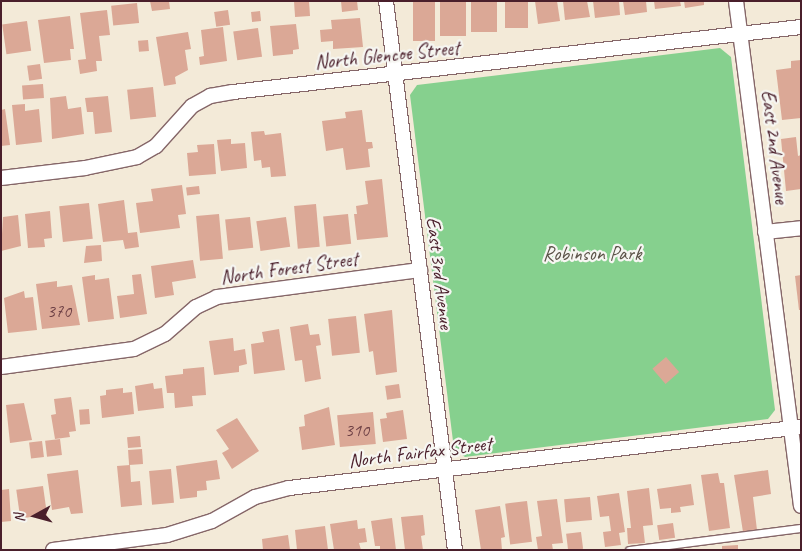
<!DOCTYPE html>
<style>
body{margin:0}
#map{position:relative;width:802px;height:551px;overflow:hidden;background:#f3ead8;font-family:Caveat,sans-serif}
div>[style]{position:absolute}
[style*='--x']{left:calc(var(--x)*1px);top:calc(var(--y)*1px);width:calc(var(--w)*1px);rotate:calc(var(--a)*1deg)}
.green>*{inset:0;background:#86d08e}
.building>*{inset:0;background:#dba896;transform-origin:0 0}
.roads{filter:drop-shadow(1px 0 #856668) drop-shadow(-1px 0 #856668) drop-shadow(0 1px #856668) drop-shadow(0 -1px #856668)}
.service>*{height:7px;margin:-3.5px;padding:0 3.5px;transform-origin:3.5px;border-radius:3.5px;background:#fff}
.minor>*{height:14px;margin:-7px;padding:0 7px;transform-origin:7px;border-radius:7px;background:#fff}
span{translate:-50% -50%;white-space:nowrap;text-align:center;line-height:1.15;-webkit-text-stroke:4.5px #f6f6f2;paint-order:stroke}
.number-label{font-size:18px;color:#6e4146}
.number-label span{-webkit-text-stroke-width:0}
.street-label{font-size:20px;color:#4a1f2b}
.park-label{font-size:20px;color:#5c5449}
.frame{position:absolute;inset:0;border:2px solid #4a1f2b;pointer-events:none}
.north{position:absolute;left:10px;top:491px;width:50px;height:50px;-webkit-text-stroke:4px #f6f6f2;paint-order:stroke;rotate:263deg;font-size:14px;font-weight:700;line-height:20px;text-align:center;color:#4a1f2b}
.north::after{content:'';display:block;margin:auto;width:18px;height:22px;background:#4a1f2b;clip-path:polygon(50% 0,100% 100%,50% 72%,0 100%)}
</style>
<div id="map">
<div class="green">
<i style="clip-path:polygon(720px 48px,731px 57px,775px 410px,768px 419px,465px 457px,454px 449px,410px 95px,417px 85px)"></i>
</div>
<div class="building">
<i style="clip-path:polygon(150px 1px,169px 1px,170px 9px,152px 11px)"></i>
<i style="left:309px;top:1px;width:15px;height:15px;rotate:86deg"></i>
<i style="clip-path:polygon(341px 1px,357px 1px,358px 10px,342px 12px)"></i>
<i style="left:413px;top:1px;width:22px;height:40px"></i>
<i style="left:440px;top:1px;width:26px;height:35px"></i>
<i style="left:471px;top:1px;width:26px;height:31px"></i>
<i style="left:505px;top:1px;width:23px;height:27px"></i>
<i style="clip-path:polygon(535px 1px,557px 1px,560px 21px,538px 24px)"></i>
<i style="clip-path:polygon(563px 1px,587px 1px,590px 17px,565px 20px)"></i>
<i style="clip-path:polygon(593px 1px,619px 1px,620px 15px,595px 18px)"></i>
<i style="clip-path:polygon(623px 1px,646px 1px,647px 12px,625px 15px)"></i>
<i style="clip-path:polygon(654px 1px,680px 1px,681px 6px,655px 9px)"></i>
<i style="clip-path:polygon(684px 1px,704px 1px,704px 5px,685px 8px)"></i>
<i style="left:137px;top:3px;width:20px;height:26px;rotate:84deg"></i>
<i style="clip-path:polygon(107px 10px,110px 35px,99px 36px,102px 61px,96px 61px,97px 71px,80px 74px,78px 60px,86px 59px,80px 13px)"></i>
<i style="left:228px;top:10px;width:15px;height:14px;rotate:82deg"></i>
<i style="left:260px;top:11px;width:10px;height:9px;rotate:84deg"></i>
<i style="clip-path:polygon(70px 16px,74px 49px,70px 49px,71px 60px,44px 63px,38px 20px)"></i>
<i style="clip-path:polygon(360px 18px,363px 47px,333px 49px,333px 41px,321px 42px,320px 30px,332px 29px,331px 20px)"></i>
<i style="left:27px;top:21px;width:30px;height:25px;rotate:82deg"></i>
<i style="clip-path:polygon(296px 24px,299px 49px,293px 50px,293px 54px,273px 56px,270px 26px)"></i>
<i style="clip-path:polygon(223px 27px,227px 61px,200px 65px,199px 57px,204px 56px,201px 30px)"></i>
<i style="left:258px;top:28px;width:29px;height:25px;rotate:82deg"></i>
<i style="clip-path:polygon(188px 32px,191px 49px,185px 50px,188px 70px,175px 77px,176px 84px,164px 86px,156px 37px)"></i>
<i style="left:148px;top:40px;width:11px;height:10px;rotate:85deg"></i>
<i style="clip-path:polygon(801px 60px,801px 118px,782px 120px,776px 70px,791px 68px,791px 61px)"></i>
<i style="left:40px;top:64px;width:15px;height:13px;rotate:82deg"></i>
<i style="left:43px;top:84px;width:14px;height:21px;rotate:86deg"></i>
<i style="left:153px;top:87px;width:30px;height:26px;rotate:84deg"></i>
<i style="clip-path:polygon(66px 96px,68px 109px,81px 107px,84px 134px,52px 139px,50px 98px)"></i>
<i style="clip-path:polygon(108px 96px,112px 132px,95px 134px,93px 112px,87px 112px,85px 98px)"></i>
<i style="clip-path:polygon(25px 104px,25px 111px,39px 109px,42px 142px,16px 145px,12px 105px)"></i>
<i style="clip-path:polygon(5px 109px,10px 145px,1px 146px,1px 110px)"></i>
<i style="clip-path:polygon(362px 110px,366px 142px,372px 142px,373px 148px,368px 149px,370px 167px,346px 170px,343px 148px,326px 151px,322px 121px,346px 118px,345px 112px)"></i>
<i style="clip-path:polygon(264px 131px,265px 135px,281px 133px,286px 176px,271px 177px,270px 167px,262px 168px,261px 160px,254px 161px,251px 132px)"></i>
<i style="clip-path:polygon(796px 137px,798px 156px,801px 155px,801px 189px,786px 191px,781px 139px)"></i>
<i style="clip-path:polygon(231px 139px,231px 144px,245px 143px,247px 168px,221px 171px,217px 140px)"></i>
<i style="clip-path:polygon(214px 144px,216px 174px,189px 176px,187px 153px,198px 152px,197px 145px)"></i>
<i style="clip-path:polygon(382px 179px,388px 237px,357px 240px,354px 214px,357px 214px,356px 206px,368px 204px,365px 181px)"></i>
<i style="clip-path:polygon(182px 185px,186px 214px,178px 215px,180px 228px,140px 233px,136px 203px,153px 201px,151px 189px)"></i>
<i style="left:199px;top:186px;width:8px;height:13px;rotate:83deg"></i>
<i style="clip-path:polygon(124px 200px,128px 233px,137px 232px,139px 247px,125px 249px,123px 240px,103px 242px,98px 204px)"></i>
<i style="left:89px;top:203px;width:36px;height:30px;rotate:84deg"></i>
<i style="left:316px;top:204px;width:43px;height:22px;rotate:85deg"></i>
<i style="clip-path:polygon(50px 211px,52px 238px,44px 239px,45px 247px,28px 248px,25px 214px)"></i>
<i style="left:219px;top:214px;width:45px;height:23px;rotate:85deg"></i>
<i style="left:348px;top:214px;width:30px;height:25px;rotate:84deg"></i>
<i style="clip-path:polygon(18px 215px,21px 246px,1px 251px,3px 217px)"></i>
<i style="left:250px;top:217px;width:31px;height:25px;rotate:84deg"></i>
<i style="left:286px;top:217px;width:30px;height:30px;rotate:82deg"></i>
<i style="clip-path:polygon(101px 245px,102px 261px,84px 263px,86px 246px)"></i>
<i style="clip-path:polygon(193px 260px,196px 278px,172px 282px,174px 295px,155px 298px,151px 266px)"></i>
<i style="clip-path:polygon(141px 274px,147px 314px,120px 318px,117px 296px,134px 294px,132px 275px)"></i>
<i style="clip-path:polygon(95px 275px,95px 280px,109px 278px,114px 319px,88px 322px,82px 277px)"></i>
<i style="clip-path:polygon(801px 275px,801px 310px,799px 310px,795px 276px)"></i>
<i style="clip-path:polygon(57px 281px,57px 287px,72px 285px,80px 325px,42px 329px,36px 284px)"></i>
<i style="clip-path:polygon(24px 291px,25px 298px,33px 297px,37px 330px,8px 333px,4px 298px)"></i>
<i style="clip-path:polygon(392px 310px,397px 372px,376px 375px,373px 351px,369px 352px,364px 314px)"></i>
<i style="left:356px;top:316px;width:37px;height:28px;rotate:84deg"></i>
<i style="clip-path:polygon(308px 324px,310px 335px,319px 334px,321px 345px,316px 346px,321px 379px,305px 382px,302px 360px,295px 361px,290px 327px)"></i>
<i style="clip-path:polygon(279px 329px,285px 370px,254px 374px,251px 344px,264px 342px,262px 332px)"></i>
<i style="clip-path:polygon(233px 338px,234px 351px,245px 349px,247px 364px,239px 366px,239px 372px,214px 375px,209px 341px)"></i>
<i style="left:666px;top:357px;width:20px;height:18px;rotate:49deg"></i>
<i style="clip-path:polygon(204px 367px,206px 395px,192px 396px,193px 406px,175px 408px,174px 393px,167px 393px,165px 376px,183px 374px,183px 369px)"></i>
<i style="clip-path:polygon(153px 383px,154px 389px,162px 388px,164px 408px,138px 411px,135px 386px)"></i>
<i style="left:399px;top:384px;width:14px;height:14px;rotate:82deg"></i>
<i style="clip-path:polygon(123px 388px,123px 393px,132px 392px,134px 414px,102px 418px,100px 396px,106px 395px,106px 390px)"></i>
<i style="clip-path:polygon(71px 397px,76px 431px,69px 432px,70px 437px,55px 439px,51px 415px,56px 414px,54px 399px)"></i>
<i style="clip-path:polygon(24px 403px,32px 440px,10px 443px,6px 405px)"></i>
<i style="clip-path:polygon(329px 407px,335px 445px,302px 450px,299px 427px,305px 426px,304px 415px)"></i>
<i style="left:89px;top:409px;width:15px;height:10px;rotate:86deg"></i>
<i style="clip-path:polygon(403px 410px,407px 439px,383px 442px,380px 419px,387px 418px,386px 413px)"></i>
<i style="left:373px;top:412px;width:32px;height:36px;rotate:85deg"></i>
<i style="clip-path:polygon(237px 418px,259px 451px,232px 469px,222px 453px,229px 449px,216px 430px)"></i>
<i style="left:140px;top:436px;width:11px;height:13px;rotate:85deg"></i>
<i style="left:60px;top:439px;width:16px;height:15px;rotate:83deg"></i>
<i style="left:42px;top:441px;width:16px;height:13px;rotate:83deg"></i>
<i style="left:142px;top:449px;width:15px;height:14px;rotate:86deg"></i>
<i style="clip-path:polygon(217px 460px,220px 479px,206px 481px,207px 490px,197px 491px,197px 497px,180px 499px,176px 466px)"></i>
<i style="clip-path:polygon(130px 465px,131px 482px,140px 481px,142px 505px,121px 507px,117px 466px)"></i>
<i style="left:171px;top:469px;width:34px;height:22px;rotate:85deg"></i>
<i style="clip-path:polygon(78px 470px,83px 513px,71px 514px,69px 507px,52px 510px,47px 474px)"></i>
<i style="clip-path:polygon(768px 470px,771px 494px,753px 497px,757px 530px,743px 532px,734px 475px)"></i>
<i style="clip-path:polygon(718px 473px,720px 483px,724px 483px,730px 528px,709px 531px,701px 475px)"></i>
<i style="clip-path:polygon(691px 484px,694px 505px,680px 507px,681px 512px,671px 513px,671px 508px,660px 509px,657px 489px)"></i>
<i style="left:43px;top:486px;width:29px;height:27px;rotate:82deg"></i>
<i style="clip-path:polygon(649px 488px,653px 525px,643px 526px,645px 543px,628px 544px,627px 528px,631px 528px,627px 491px)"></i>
<i style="clip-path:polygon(9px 489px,11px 521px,1px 522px,1px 490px)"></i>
<i style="clip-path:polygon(619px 493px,625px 532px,619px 533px,621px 545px,605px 547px,603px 532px,611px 531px,609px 516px,600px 517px,597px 496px)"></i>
<i style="left:590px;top:497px;width:23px;height:26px;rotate:85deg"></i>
<i style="clip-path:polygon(557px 499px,563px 543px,552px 544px,553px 550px,538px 550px,536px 537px,542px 536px,537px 501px)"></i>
<i style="left:527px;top:501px;width:41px;height:22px;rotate:83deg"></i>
<i style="clip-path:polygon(500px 506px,505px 537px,501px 538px,502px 550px,481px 550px,475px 510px)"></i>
<i style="clip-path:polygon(423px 515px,425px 535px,421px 536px,423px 550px,405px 550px,401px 517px)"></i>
<i style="clip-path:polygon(392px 518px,396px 550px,380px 550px,380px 546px,375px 546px,371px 521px)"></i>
<i style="clip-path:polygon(357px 520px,358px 529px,365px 528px,367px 542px,359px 543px,361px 550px,334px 550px,330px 524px)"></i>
<i style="left:673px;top:523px;width:15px;height:16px;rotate:82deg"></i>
<i style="clip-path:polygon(325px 526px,328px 550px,297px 550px,295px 530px)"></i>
<i style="left:581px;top:532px;width:17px;height:15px;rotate:83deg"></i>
<i style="clip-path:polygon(288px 535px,290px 550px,263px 550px,262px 539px)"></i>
<i style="clip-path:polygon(738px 545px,738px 550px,722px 550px,722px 546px)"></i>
</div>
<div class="roads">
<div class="service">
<i style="--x:629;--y:550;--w:173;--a:-7.3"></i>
</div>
<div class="minor">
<i style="--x:386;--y:1;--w:553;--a:82.84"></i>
<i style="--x:736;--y:1;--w:509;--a:82.67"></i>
<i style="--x:1;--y:178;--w:85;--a:-6.8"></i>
<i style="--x:85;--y:168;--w:53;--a:-11.9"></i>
<i style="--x:137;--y:157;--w:22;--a:-30"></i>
<i style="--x:156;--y:146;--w:54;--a:-48"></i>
<i style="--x:192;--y:106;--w:21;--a:-29"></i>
<i style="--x:210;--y:96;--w:23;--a:-10"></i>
<i style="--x:233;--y:92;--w:572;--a:-6.53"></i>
<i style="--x:765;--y:232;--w:36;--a:-6"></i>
<i style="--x:1;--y:367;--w:134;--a:-7.7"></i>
<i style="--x:134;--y:349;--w:34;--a:-26"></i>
<i style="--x:165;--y:334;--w:41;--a:-41.1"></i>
<i style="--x:196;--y:307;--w:23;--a:-25"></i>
<i style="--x:217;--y:297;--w:205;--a:-7.6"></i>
<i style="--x:53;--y:550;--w:115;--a:-7.5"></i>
<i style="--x:167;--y:535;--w:47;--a:-17.3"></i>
<i style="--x:212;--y:521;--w:49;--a:-29.2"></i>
<i style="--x:255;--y:497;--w:35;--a:-15"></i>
<i style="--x:289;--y:488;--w:516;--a:-6.79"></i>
</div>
</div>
<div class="number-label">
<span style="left:59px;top:311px">370</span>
<span style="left:357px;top:430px">310</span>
</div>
<div class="street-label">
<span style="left:387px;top:55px;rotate:-6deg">North Glencoe Street</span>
<span style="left:775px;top:147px;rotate:83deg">East 2nd Avenue</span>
<span style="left:289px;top:268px;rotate:-8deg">North Forest Street</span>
<span style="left:440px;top:273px;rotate:83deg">East 3rd Avenue</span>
<span style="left:420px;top:452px;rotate:-7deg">North Fairfax Street</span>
</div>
<div class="park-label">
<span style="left:592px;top:253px">Robinson Park</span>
</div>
<div class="frame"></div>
<div class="north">N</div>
</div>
